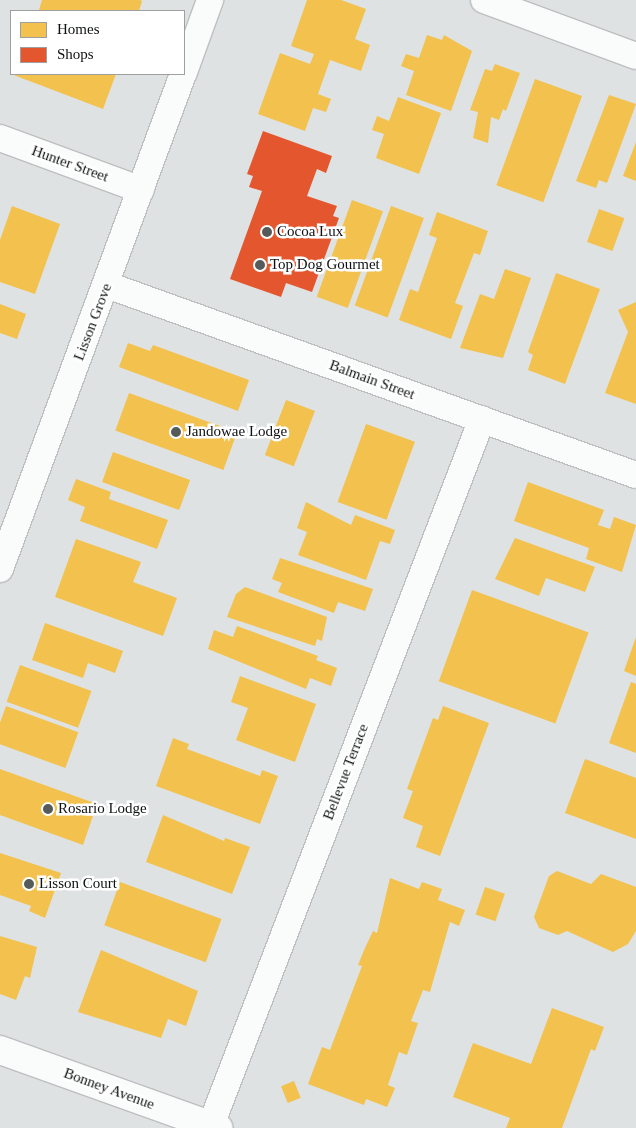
<!DOCTYPE html>
<style>
body{margin:0}
#map{position:relative;width:636px;height:1128px;overflow:hidden;background:#dfe2e3;font-family:"Times New Roman",serif}
div>[style]{position:absolute}
[style*='--x']{left:calc(var(--x)*1px);top:calc(var(--y)*1px);width:calc(var(--w)*1px);rotate:calc(var(--a)*1deg)}
.homes>*{inset:0;background:#f2c14e;transform-origin:0 0}
.shops>*{inset:0;background:#e4572e}
.roads{filter:drop-shadow(1px 0 #bdbfc0) drop-shadow(-1px 0 #bdbfc0) drop-shadow(0 1px #bdbfc0) drop-shadow(0 -1px #bdbfc0)}
.street>*{height:26px;margin:-13px;padding:0 13px;transform-origin:13px;border-radius:13px;background:#fafbfb}
.secondary>*{height:28px;margin:-14px;padding:0 14px;transform-origin:14px;border-radius:14px;background:#fafbfb}
.dots>*{width:14px;height:14px;translate:-50% -50%;box-sizing:border-box;border:2px solid #fff;border-radius:50%}
span{translate:-50% -50%;white-space:nowrap;text-align:center;line-height:1.15;-webkit-text-stroke:5px #fff;paint-order:stroke}
.street-label{font-size:15px;color:#0e1011}
.poi-label{font-size:15px;color:#0e1011}
.left{translate:0 -50%;text-align:left}
.legend{position:absolute;left:10px;top:10px;width:175px;height:65px;box-sizing:border-box;background:#fff;border:1px solid #9f9fa0;margin:0;padding:6px 9px;list-style:none;font-size:15px;color:#0e1011}
.legend li{display:flex;align-items:center;gap:10px;height:25px}
.legend b{width:25px;border:1px solid #9f9fa0}
</style>
<div id="map">
<div class="homes">
<i style="clip-path:polygon(42px 0,140px 0,142px 1px,139px 11px,43px 11px,39px 10px)"></i>
<i style="clip-path:polygon(307px 0,341px 0,366px 9px,355px 39px,370px 45px,361px 71px,330px 60px,318px 94px,331px 99px,326px 112px,313px 108px,305px 131px,258px 114px,280px 53px,310px 64px,314px 54px,291px 46px)"></i>
<i style="clip-path:polygon(427px 35px,442px 40px,444px 35px,472px 51px,451px 111px,406px 95px,414px 71px,401px 66px,406px 54px,419px 58px)"></i>
<i style="clip-path:polygon(495px 64px,520px 73px,506px 111px,503px 109px,499px 120px,491px 117px,488px 143px,473px 138px,478px 112px,470px 110px,485px 69px,492px 71px)"></i>
<i style="clip-path:polygon(11px 74px,116px 74px,103px 109px)"></i>
<i style="left:535px;top:79px;width:50px;height:113px;rotate:20deg"></i>
<i style="clip-path:polygon(609px 95px,636px 104px,607px 183px,599px 180px,596px 188px,576px 181px)"></i>
<i style="clip-path:polygon(398px 97px,441px 113px,419px 174px,376px 158px,384px 134px,372px 130px,377px 116px,389px 121px)"></i>
<i style="clip-path:polygon(636px 142px,636px 181px,623px 176px)"></i>
<i style="left:352px;top:200px;width:33px;height:103px;rotate:20deg"></i>
<i style="clip-path:polygon(12px 206px,60px 224px,35px 294px,0 282px,0 240px)"></i>
<i style="left:391px;top:206px;width:35px;height:106px;rotate:20deg"></i>
<i style="left:599px;top:209px;width:27px;height:35px;rotate:20deg"></i>
<i style="clip-path:polygon(437px 212px,488px 231px,480px 255px,474px 253px,455px 303px,463px 306px,451px 339px,399px 320px,410px 289px,418px 292px,437px 238px,429px 235px)"></i>
<i style="clip-path:polygon(505px 269px,531px 278px,503px 358px,460px 348px,480px 294px,494px 299px)"></i>
<i style="clip-path:polygon(556px 273px,600px 289px,565px 384px,528px 370px,533px 355px,528px 352px)"></i>
<i style="clip-path:polygon(636px 302px,636px 404px,605px 393px,628px 332px,618px 310px)"></i>
<i style="clip-path:polygon(0 304px,26px 314px,17px 339px,0 333px)"></i>
<i style="clip-path:polygon(128px 343px,150px 351px,153px 345px,249px 380px,238px 411px,119px 367px)"></i>
<i style="left:129px;top:393px;width:115px;height:40px;rotate:20deg"></i>
<i style="left:286px;top:400px;width:31px;height:59px;rotate:21deg"></i>
<i style="left:366px;top:424px;width:52px;height:83px;rotate:20deg"></i>
<i style="left:113px;top:452px;width:82px;height:32px;rotate:20deg"></i>
<i style="clip-path:polygon(76px 479px,111px 492px,109px 499px,168px 520px,157px 549px,80px 521px,85px 507px,68px 500px)"></i>
<i style="clip-path:polygon(528px 482px,604px 510px,598px 525px,610px 529px,614px 517px,636px 525px,622px 572px,586px 559px,589px 548px,514px 521px)"></i>
<i style="clip-path:polygon(306px 502px,351px 525px,355px 515px,395px 530px,390px 544px,380px 541px,366px 580px,298px 555px,307px 532px,297px 528px)"></i>
<i style="clip-path:polygon(515px 538px,595px 567px,585px 592px,546px 578px,539px 596px,495px 579px)"></i>
<i style="clip-path:polygon(76px 539px,141px 562px,133px 582px,177px 598px,163px 636px,55px 597px)"></i>
<i style="clip-path:polygon(280px 558px,373px 589px,365px 611px,338px 602px,334px 613px,278px 592px,282px 583px,272px 579px)"></i>
<i style="clip-path:polygon(245px 587px,327px 617px,322px 641px,317px 639px,315px 646px,227px 617px,236px 594px)"></i>
<i style="left:472px;top:590px;width:124px;height:97px;rotate:20deg"></i>
<i style="clip-path:polygon(45px 623px,123px 651px,115px 673px,88px 663px,83px 678px,32px 660px)"></i>
<i style="clip-path:polygon(237px 626px,318px 656px,316px 660px,337px 668px,331px 686px,310px 678px,306px 689px,208px 649px,214px 630px,233px 637px)"></i>
<i style="clip-path:polygon(636px 637px,636px 676px,624px 671px)"></i>
<i style="left:20px;top:665px;width:76px;height:39px;rotate:20deg"></i>
<i style="clip-path:polygon(240px 676px,316px 704px,295px 762px,236px 740px,248px 708px,231px 702px)"></i>
<i style="clip-path:polygon(631px 682px,636px 684px,636px 753px,609px 743px)"></i>
<i style="left:6px;top:706px;width:77px;height:38px;rotate:20deg"></i>
<i style="clip-path:polygon(443px 706px,489px 723px,440px 856px,416px 847px,423px 826px,403px 818px,413px 791px,407px 789px,433px 718px,438px 720px)"></i>
<i style="clip-path:polygon(173px 738px,189px 744px,187px 749px,260px 776px,262px 770px,278px 776px,260px 824px,156px 786px)"></i>
<i style="clip-path:polygon(585px 759px,636px 778px,636px 839px,565px 813px)"></i>
<i style="clip-path:polygon(0 769px,97px 804px,83px 845px,0 815px)"></i>
<i style="clip-path:polygon(163px 815px,224px 841px,225px 838px,250px 847px,232px 894px,146px 862px)"></i>
<i style="clip-path:polygon(0 853px,61px 873px,45px 918px,29px 911px,31px 906px,0 895px)"></i>
<i style="clip-path:polygon(557px 871px,591px 884px,601px 874px,636px 887px,636px 931px,628px 944px,613px 952px,567px 931px,558px 935px,539px 928px,534px 917px,549px 876px)"></i>
<i style="clip-path:polygon(390px 878px,419px 889px,422px 882px,442px 889px,438px 900px,465px 910px,459px 926px,450px 922px,430px 992px,423px 990px,411px 1021px,418px 1023px,407px 1055px,399px 1052px,388px 1085px,395px 1088px,387px 1107px,366px 1099px,364px 1105px,308px 1084px,322px 1047px,330px 1050px,362px 966px,358px 965px,365px 948px,373px 931px,377px 933px)"></i>
<i style="left:120px;top:882px;width:108px;height:46px;rotate:20deg"></i>
<i style="left:485px;top:887px;width:21px;height:29px;rotate:19deg"></i>
<i style="clip-path:polygon(0 936px,37px 947px,30px 978px,25px 976px,16px 1000px,0 994px)"></i>
<i style="clip-path:polygon(101px 950px,198px 991px,186px 1026px,168px 1019px,161px 1038px,78px 1012px)"></i>
<i style="clip-path:polygon(552px 1008px,604px 1027px,595px 1051px,591px 1049px,562px 1128px,506px 1128px,510px 1118px,453px 1097px,473px 1043px,531px 1064px)"></i>
<i style="left:294px;top:1081px;width:18px;height:14px;rotate:68deg"></i>
</div>
<div class="shops">
<i style="clip-path:polygon(263px 131px,332px 156px,326px 173px,317px 169px,307px 196px,337px 206px,333px 216px,339px 218px,312px 292px,286px 283px,281px 297px,230px 279px,262px 191px,249px 187px,253px 176px,247px 174px)"></i>
</div>
<div class="roads">
<div class="street">
<i style="--x:484;--y:0;--w:162;--a:20.2"></i>
<i style="--x:184;--y:72;--w:77;--a:-70.1"></i>
<i style="--x:0;--y:138;--w:150;--a:20.2"></i>
<i style="--x:107;--y:285;--w:562;--a:19.76"></i>
<i style="--x:0;--y:569;--w:528;--a:-69.71"></i>
<i style="--x:211;--y:1125;--w:756;--a:-69"></i>
</div>
<div class="secondary">
<i style="--x:0;--y:1050;--w:232;--a:19.7"></i>
</div>
</div>
<div class="dots">
<i style="left:267px;top:232px;background:#575a5a"></i>
<i style="left:260px;top:265px;background:#575a5a"></i>
<i style="left:176px;top:432px;background:#575a5a"></i>
<i style="left:48px;top:809px;background:#575a5a"></i>
<i style="left:29px;top:884px;background:#575a5a"></i>
</div>
<div class="street-label">
<span style="left:70px;top:164px;rotate:20deg">Hunter Street</span>
<span style="left:93px;top:322px;rotate:-69deg">Lisson Grove</span>
<span style="left:372px;top:380px;rotate:20deg">Balmain Street</span>
<span style="left:346px;top:772px;rotate:-69deg">Bellevue Terrace</span>
<span style="left:109px;top:1089px;rotate:20deg">Bonney Avenue</span>
</div>
<div class="poi-label">
<span class="left" style="left:277px;top:232px">Cocoa Lux</span>
<span class="left" style="left:270px;top:265px">Top Dog Gourmet</span>
<span class="left" style="left:186px;top:432px">Jandowae Lodge</span>
<span class="left" style="left:58px;top:809px">Rosario Lodge</span>
<span class="left" style="left:39px;top:884px">Lisson Court</span>
</div>
<ul class="legend">
<li><b style="height:14px;background:#f2c14e"></b>Homes</li>
<li><b style="height:14px;background:#e4572e"></b>Shops</li>
</ul>
</div>
